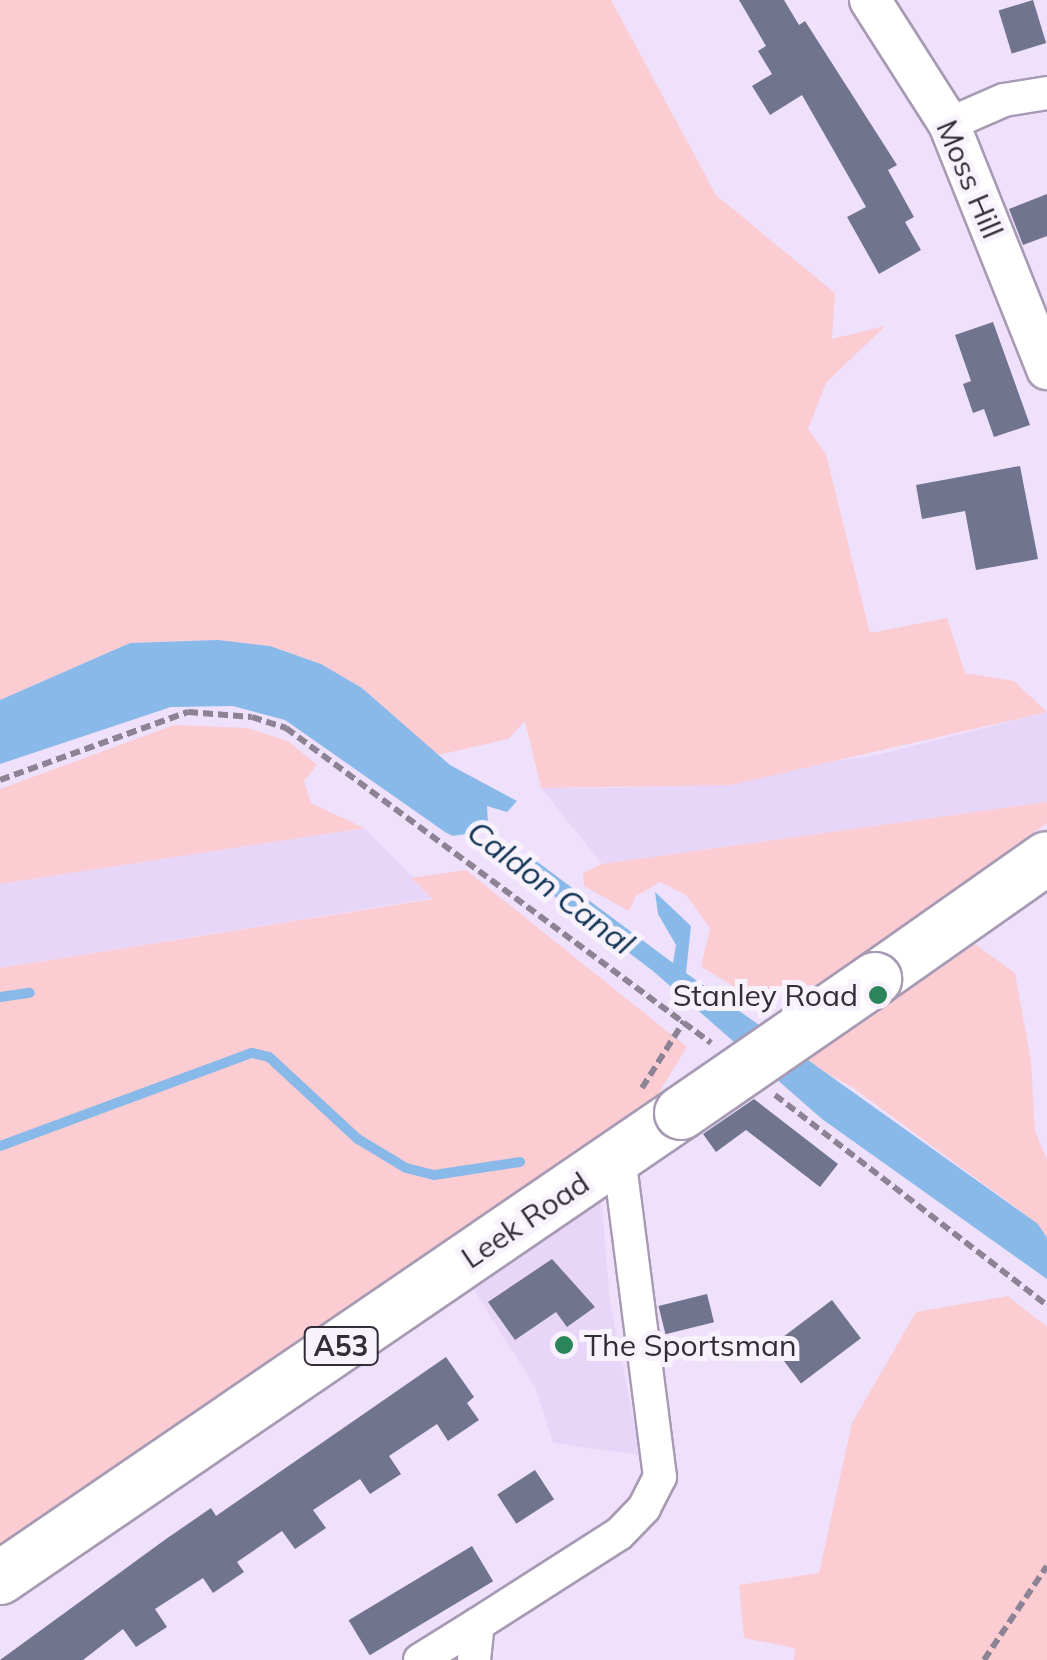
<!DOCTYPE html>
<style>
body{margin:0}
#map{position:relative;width:1047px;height:1660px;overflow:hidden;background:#efe1fc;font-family:Mulish,sans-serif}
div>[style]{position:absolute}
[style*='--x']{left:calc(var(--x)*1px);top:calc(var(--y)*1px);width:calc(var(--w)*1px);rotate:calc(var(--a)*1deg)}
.built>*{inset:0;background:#e7d6f8}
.green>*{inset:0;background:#fcccd3}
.water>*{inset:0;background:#89b9e8}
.pier>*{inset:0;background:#efe1fc}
.stream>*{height:10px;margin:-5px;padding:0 5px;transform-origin:5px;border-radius:5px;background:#89b9e8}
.building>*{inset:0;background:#70748e;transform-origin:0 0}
.path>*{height:6px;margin-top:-3px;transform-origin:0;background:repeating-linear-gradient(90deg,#8c8395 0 10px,transparent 0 15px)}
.roads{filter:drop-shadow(2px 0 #a79ab3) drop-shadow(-2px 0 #a79ab3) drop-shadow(0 2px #a79ab3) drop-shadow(0 -2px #a79ab3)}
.minor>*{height:32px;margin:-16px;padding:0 16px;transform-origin:16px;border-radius:16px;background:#fff}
.tertiary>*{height:40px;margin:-20px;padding:0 20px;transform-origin:20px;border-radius:20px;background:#fff}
.trunk>*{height:52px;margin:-26px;padding:0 26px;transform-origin:26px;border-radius:26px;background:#fff}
.bridges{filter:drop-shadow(2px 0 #a79ab3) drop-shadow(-2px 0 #a79ab3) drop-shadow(0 2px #a79ab3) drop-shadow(0 -2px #a79ab3)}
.trunk-bridge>*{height:52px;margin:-26px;padding:0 26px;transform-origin:26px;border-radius:26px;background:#fff}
.dots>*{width:28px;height:28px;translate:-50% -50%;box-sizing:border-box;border:5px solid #f8f2fd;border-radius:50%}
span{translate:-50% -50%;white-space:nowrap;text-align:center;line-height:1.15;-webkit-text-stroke:10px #f8f2fd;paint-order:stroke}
.shield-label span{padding:2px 8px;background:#f8f2fd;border:2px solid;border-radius:8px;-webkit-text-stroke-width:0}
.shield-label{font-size:28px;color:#322d37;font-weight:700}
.street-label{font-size:30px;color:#322d37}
.poi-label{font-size:30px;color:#322d37}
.right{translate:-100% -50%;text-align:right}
.left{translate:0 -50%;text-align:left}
.water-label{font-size:32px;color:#103352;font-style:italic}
</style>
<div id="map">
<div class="built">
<i style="clip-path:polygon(1047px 712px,1047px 802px,602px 864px,541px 788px,624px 788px,873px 756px)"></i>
<i style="clip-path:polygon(364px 828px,434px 898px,0 968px,0 884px)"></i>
<i style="clip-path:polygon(601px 1196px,610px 1301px,640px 1455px,553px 1443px,536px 1389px,471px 1285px)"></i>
</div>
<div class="green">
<i style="clip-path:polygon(0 0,611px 0,716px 195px,835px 293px,832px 339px,885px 326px,826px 383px,808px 429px,826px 454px,870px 633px,947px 618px,965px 673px,1014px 681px,1047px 712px,730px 785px,541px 788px,525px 721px,508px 739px,438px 755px,362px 688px,321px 664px,270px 646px,218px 640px,130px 643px,0 700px)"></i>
<i style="clip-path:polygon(174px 725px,247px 728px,288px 741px,317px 765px,304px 781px,311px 803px,364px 828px,0 884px,0 789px)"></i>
<i style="clip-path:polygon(1047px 802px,1047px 823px,821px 985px,791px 985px,757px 1000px,701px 967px,710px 928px,686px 895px,660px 882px,636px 896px,629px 911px,584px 886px,583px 873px,602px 864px)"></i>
<i style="clip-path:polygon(466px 870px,687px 1047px,658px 1094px,0 1549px,0 968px,433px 899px,411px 878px)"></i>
<i style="clip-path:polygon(975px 944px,1015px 973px,1031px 1061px,1035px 1131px,1047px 1160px,1047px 1238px,1038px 1224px,852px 1087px,804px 1061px)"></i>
<i style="clip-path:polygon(1008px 1296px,1047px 1327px,1047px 1660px,794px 1660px,795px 1648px,744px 1638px,739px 1585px,819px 1573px,852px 1423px,916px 1312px)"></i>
</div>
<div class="water">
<i style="clip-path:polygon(218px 640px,270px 646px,321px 664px,362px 688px,450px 765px,517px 801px,507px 812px,487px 806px,488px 825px,673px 963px,676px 945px,658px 914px,655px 892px,691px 926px,686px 973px,1038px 1224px,1047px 1238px,1047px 1279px,822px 1119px,653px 971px,522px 872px,445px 832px,285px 720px,233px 706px,171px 707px,0 764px,0 700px,130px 643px)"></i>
</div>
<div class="pier">
<i style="clip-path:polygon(502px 829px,542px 860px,496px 866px,445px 837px)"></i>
</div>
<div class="stream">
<i style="--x:0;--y:997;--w:30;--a:-8"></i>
<i style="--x:0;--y:1146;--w:269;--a:-20.3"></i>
<i style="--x:252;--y:1053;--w:17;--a:13"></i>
<i style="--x:269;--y:1057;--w:121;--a:42.7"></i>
<i style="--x:358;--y:1139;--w:56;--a:31.1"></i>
<i style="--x:406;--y:1168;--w:29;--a:14"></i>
<i style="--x:434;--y:1175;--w:87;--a:-8.6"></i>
</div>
<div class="building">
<i style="clip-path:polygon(739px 0,784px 0,799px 25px,805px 21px,897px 165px,888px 170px,914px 217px,905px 222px,921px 250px,879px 274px,847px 217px,866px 207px,802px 95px,770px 115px,752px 86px,772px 74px,758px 51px,766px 46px)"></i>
<i style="left:1033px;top:0;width:45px;height:36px;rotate:73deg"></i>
<i style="clip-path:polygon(1047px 194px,1047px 236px,1023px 245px,1009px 209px)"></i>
<i style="clip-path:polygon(993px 322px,1030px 425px,994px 437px,984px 409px,973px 413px,963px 384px,971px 381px,955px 335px)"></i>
<i style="clip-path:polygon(1020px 466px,1038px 559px,976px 570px,965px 511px,922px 519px,916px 485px)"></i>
<i style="clip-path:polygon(754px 1099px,838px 1164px,820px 1187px,746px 1130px,716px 1152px,703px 1134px)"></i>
<i style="clip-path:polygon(552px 1259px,595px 1307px,567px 1327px,556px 1312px,515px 1340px,488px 1302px)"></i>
<i style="left:707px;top:1294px;width:29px;height:50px;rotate:76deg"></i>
<i style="left:832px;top:1300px;width:48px;height:75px;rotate:53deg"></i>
<i style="clip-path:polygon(446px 1357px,474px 1397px,467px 1403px,479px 1420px,448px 1441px,437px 1424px,389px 1456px,401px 1474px,370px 1494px,360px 1479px,313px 1510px,326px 1528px,295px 1549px,282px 1531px,237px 1562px,244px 1572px,213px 1593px,203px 1578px,155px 1609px,167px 1627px,136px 1647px,123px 1629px,83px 1660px,0 1660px,166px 1539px,211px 1508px,216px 1516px)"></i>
<i style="left:535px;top:1470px;width:35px;height:45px;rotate:57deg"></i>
<i style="left:472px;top:1546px;width:41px;height:144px;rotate:59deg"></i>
</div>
<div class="path">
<i style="--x:0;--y:780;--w:200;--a:-19.9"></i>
<i style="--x:188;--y:712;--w:64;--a:4.5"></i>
<i style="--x:252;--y:717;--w:36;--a:18"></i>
<i style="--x:286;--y:728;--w:529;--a:36.54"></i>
<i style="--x:642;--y:1088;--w:79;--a:-57.9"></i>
<i style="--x:775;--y:1095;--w:344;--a:37.7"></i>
<i style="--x:984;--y:1660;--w:113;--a:-56.2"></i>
</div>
<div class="roads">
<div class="minor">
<i style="--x:949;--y:124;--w:60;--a:-23.6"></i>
<i style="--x:1004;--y:100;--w:44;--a:-9.2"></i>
<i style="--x:420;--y:1660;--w:68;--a:-31.8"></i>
<i style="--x:474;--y:1660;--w:36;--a:-84"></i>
<i style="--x:478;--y:1624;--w:167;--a:-32.6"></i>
<i style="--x:619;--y:1534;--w:36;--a:-46"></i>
<i style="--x:644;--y:1508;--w:35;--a:-63"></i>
<i style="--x:660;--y:1477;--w:324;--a:-97.3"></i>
</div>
<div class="tertiary">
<i style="--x:870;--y:0;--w:147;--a:57.5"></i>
<i style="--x:949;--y:124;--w:264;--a:68.2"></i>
</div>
<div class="trunk">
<i style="--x:875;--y:979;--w:210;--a:-35.1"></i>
<i style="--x:0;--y:1578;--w:825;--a:-34.33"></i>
</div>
</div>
<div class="bridges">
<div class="trunk-bridge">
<i style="--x:681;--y:1113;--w:236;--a:-34.6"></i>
</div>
</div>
<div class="dots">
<i style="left:878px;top:995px;background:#2b855b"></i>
<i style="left:564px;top:1345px;background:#2b855b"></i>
</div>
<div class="shield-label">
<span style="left:341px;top:1346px">A53</span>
</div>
<div class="street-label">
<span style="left:970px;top:179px;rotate:67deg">Moss Hill</span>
<span style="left:525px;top:1220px;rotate:-34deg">Leek Road</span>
</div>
<div class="poi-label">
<span class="right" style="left:858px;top:995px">Stanley Road</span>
<span class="left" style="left:584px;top:1345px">The Sportsman</span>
</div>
<div class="water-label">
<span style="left:551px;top:887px;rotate:37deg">Caldon Canal</span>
</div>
</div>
